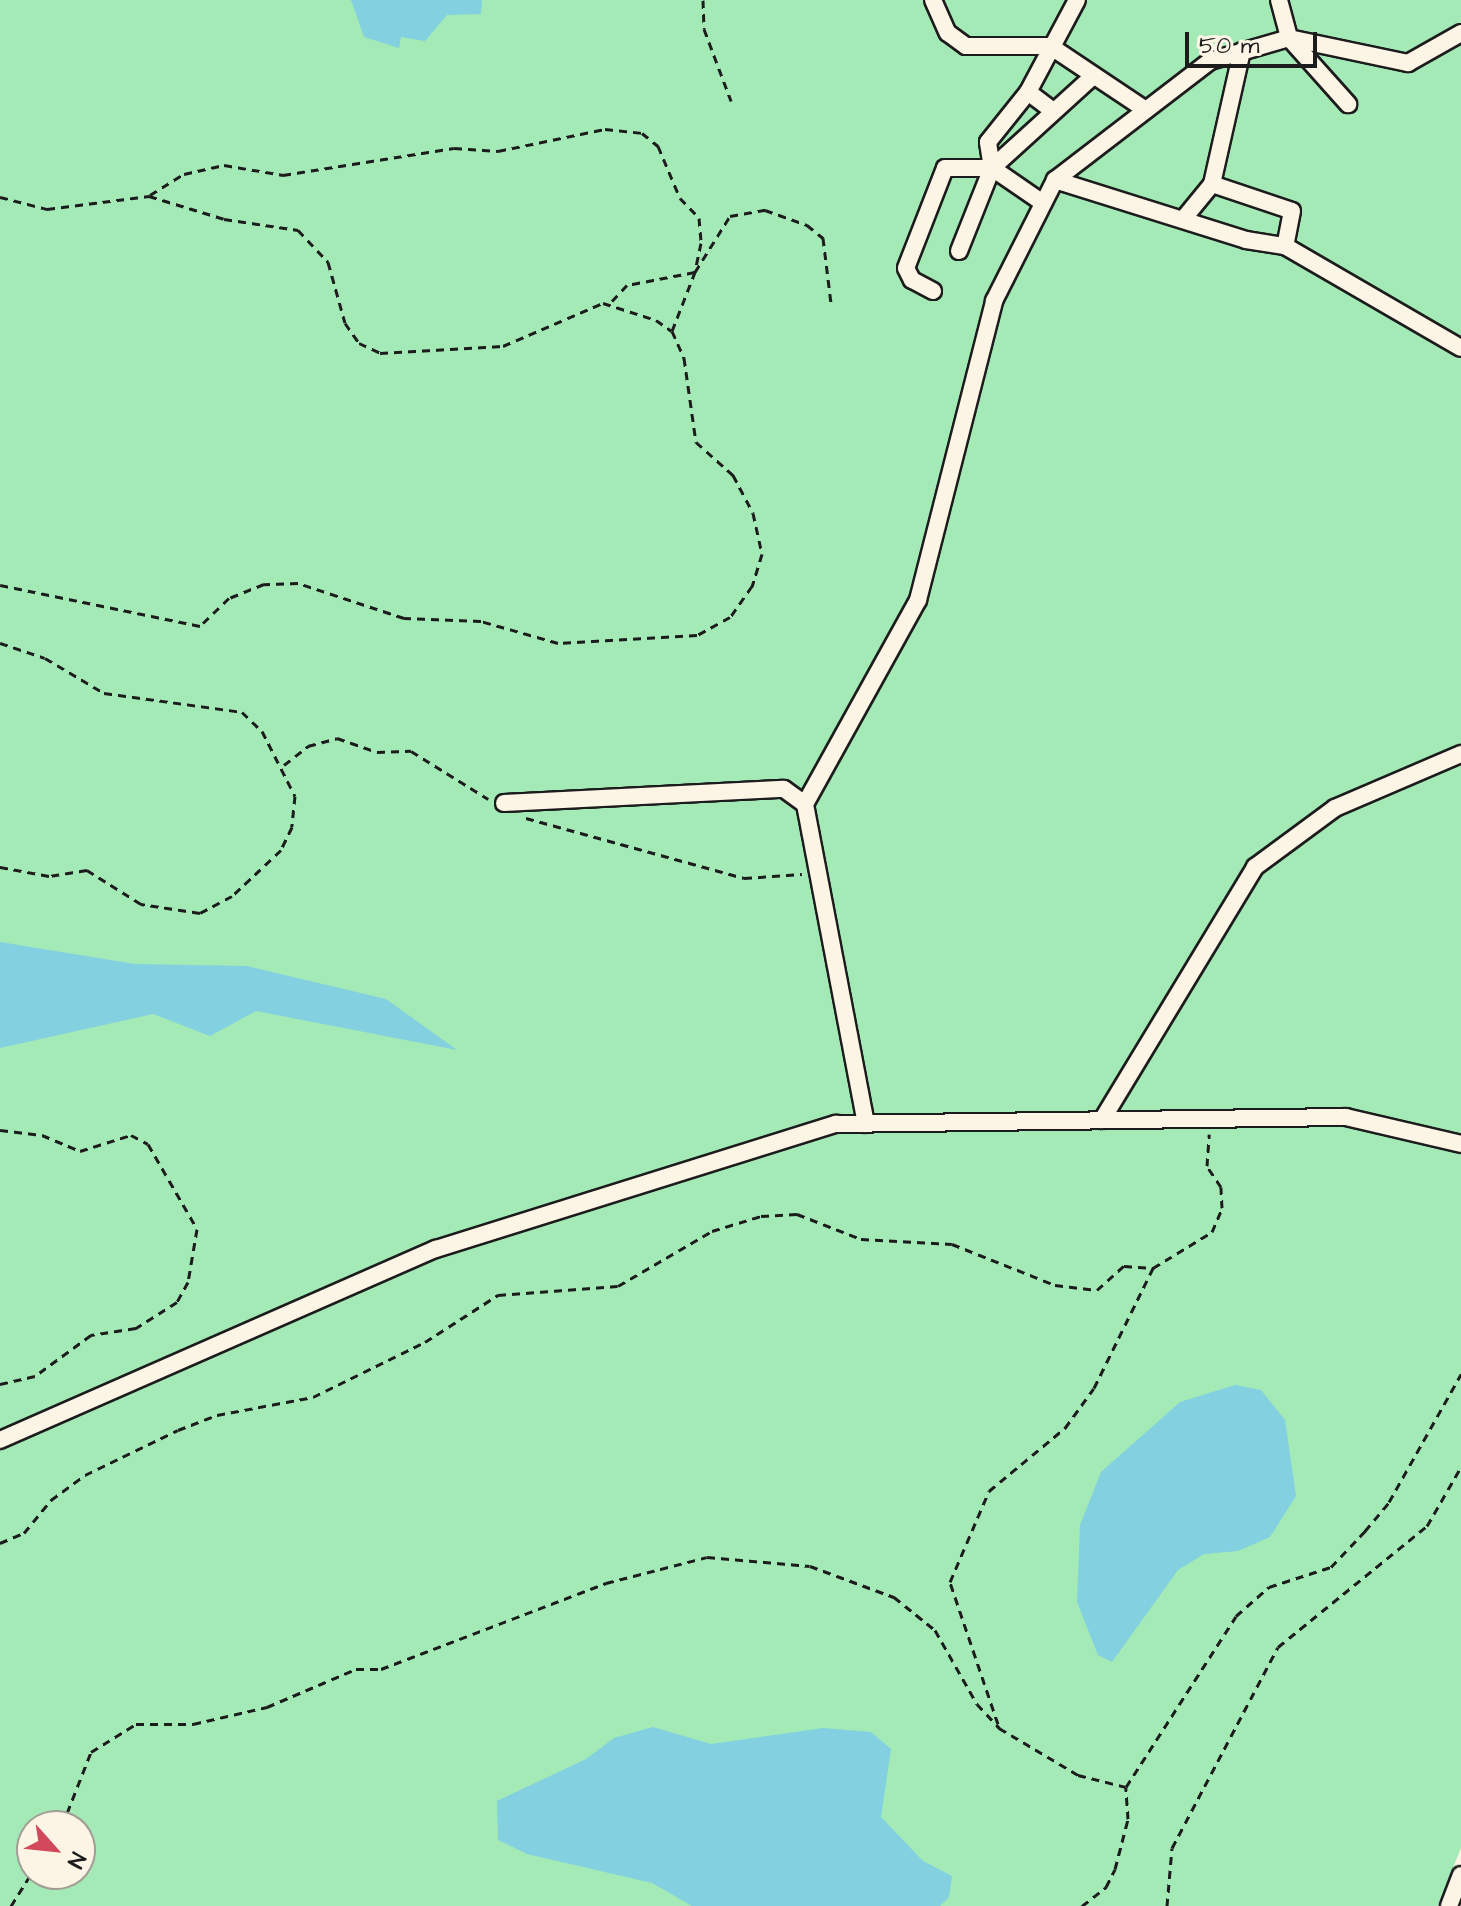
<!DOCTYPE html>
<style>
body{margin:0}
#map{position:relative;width:1461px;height:1906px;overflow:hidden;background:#fcf5e5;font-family:"Architects Daughter",sans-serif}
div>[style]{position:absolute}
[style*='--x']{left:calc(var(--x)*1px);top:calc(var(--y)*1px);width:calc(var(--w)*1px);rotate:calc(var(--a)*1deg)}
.green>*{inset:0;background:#a4eab6}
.water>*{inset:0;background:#82d0e0}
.path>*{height:3px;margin-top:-1.5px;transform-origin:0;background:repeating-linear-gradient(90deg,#1c1c1c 0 8px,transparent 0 14px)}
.roads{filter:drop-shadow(2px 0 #1c1c1c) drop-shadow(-2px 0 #1c1c1c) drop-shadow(0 2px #1c1c1c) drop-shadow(0 -2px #1c1c1c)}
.minor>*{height:16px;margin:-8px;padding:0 8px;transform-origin:8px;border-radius:8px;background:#fcf5e5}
span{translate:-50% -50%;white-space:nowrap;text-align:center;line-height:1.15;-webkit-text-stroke:6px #fcf5e5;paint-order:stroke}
.north{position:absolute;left:16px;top:1810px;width:80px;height:80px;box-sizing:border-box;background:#fcf5e5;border:2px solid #a29e95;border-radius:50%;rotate:117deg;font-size:22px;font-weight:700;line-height:32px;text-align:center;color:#1c1c1c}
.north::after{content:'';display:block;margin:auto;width:28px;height:36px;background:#d1495b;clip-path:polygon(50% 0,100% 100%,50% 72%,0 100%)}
.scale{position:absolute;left:1185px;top:32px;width:132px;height:36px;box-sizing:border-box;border:4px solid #1c1c1c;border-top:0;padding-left:10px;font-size:24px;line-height:28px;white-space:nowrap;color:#1c1c1c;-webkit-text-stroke:6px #fcf5e5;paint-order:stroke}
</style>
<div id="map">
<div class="green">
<i style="clip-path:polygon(evenodd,0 0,1461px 0,1461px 1848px,1438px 1906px,0 1906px,0 0,32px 1826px,80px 1826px,80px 1874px,32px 1874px,32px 1826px)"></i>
</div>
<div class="water">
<i style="clip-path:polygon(351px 0,482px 0,481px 14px,447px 15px,425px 41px,401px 37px,399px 48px,364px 37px)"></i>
<i style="clip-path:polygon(0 942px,135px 964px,247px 966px,386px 999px,457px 1050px,256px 1011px,210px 1036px,153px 1014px,0 1048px)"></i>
<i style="clip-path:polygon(1235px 1385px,1261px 1390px,1285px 1420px,1296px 1496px,1270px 1537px,1238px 1551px,1204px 1554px,1178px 1570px,1112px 1662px,1098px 1655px,1077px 1602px,1080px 1525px,1101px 1472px,1180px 1402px)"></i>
<i style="clip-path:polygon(653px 1727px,711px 1744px,823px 1728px,871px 1732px,891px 1749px,881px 1817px,923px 1861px,952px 1876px,949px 1897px,940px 1906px,692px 1906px,652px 1883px,527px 1854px,498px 1840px,497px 1801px,586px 1759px,614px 1738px)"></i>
</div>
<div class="path">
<i style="--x:703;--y:0;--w:29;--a:88"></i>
<i style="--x:704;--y:29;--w:77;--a:69.4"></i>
<i style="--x:150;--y:195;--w:40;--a:-32"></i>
<i style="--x:184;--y:174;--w:41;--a:-12.7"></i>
<i style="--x:224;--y:165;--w:60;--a:9.6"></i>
<i style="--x:283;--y:175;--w:173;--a:-9"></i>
<i style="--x:454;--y:148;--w:44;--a:3.9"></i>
<i style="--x:498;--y:151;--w:109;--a:-11.6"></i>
<i style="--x:605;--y:129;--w:37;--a:6"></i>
<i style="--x:642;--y:133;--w:21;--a:39"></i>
<i style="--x:658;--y:146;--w:56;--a:67.1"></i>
<i style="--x:680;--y:198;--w:28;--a:46"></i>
<i style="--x:699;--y:218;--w:25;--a:85"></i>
<i style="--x:701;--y:243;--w:30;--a:102"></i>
<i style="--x:695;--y:272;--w:69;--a:169.2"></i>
<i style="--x:627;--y:285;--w:26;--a:133"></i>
<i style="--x:0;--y:197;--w:49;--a:14.3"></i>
<i style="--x:47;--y:209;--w:103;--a:-7.3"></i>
<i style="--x:149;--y:196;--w:78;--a:17"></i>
<i style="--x:224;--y:219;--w:75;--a:8.5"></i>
<i style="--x:298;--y:230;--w:44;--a:46.8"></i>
<i style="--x:328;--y:262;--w:63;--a:74.4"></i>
<i style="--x:345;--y:323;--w:24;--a:55"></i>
<i style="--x:359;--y:343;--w:23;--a:25"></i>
<i style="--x:380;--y:353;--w:123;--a:-3.3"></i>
<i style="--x:503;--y:346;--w:109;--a:-23.3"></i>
<i style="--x:603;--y:303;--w:56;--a:17.8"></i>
<i style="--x:656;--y:320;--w:19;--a:35"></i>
<i style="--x:672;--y:331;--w:30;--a:66"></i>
<i style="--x:684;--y:358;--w:85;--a:81.9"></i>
<i style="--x:696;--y:442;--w:50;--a:41.7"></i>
<i style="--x:733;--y:475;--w:43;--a:62.2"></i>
<i style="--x:753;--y:513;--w:42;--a:77.6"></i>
<i style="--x:762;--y:554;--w:34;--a:107"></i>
<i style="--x:752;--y:586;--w:38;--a:125"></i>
<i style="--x:730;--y:617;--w:38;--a:151"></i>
<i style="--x:697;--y:635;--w:139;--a:176.7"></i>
<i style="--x:558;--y:643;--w:80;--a:-164.1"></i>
<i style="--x:481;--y:621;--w:77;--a:-177.8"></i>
<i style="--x:404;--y:618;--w:112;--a:-161.7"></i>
<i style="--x:298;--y:583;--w:34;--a:178"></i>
<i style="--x:264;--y:584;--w:38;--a:158"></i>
<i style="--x:229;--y:598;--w:40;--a:136"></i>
<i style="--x:200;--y:626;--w:204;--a:-168.4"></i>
<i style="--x:672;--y:331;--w:63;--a:-68.7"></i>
<i style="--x:695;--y:272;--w:66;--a:-58"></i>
<i style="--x:730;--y:216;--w:36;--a:-10"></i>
<i style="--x:765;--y:210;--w:45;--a:19.7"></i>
<i style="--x:807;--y:225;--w:21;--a:39"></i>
<i style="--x:823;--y:238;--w:65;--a:83"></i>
<i style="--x:0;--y:643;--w:47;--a:18.4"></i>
<i style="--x:45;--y:658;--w:69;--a:30.7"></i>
<i style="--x:104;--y:693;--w:139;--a:7.8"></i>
<i style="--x:242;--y:712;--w:28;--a:44"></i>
<i style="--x:262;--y:731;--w:73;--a:63.1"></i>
<i style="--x:295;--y:796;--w:31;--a:96"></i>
<i style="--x:292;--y:827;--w:25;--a:116"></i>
<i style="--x:281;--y:850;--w:67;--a:136.8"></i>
<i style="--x:232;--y:896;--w:36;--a:152"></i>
<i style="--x:200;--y:913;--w:60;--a:-171.3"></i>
<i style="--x:141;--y:904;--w:64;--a:-147.8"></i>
<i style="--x:87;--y:870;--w:38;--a:171"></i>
<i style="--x:49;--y:876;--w:50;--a:-169.6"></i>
<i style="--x:284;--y:765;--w:31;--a:-38"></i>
<i style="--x:308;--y:746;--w:30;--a:-15"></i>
<i style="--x:337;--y:738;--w:42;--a:19.3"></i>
<i style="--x:377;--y:752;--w:34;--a:-2"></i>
<i style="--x:411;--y:751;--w:91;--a:31.9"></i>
<i style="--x:526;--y:818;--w:226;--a:15.4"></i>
<i style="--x:744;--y:878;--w:58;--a:-3.9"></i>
<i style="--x:0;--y:1130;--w:42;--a:6.8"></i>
<i style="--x:42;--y:1135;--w:41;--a:22.8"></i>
<i style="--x:80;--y:1151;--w:53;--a:-17.4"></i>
<i style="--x:131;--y:1135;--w:19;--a:28"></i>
<i style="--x:148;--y:1144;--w:98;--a:60"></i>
<i style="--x:197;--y:1229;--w:54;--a:99.6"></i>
<i style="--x:188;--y:1282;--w:23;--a:119"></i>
<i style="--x:177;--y:1302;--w:49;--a:147.6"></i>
<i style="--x:136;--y:1328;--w:46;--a:171.2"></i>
<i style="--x:91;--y:1335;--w:69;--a:143.8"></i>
<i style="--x:35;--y:1376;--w:36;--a:167"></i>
<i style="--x:0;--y:1543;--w:26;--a:-23"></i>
<i style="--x:24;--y:1533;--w:43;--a:-50.7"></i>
<i style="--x:51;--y:1500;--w:42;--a:-36.3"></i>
<i style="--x:85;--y:1475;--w:103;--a:-25.8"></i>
<i style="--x:178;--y:1430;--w:42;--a:-21"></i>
<i style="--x:217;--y:1415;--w:98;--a:-10.6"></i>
<i style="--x:313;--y:1397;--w:125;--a:-26.2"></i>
<i style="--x:425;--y:1342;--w:87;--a:-32.8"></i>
<i style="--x:498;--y:1295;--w:120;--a:-4.3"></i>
<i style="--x:618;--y:1286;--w:109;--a:-30.3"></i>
<i style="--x:712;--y:1231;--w:51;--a:-17"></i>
<i style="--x:761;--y:1216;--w:36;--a:-3"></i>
<i style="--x:797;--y:1214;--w:69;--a:21.3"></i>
<i style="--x:861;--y:1239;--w:91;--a:3.1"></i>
<i style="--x:952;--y:1244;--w:111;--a:21.7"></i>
<i style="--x:1055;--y:1285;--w:42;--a:6.8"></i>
<i style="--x:1097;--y:1290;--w:36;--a:-42"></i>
<i style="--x:1124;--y:1266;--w:29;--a:4"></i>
<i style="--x:998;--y:1724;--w:150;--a:-108.7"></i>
<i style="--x:950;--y:1582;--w:99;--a:-66.8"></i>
<i style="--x:989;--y:1491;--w:99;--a:-39.7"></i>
<i style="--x:1065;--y:1428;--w:49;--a:-54.1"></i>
<i style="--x:1094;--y:1388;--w:134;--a:-63.8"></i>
<i style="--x:1153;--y:1268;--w:69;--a:-31.4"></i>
<i style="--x:1212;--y:1232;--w:26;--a:-67"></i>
<i style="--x:1222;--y:1208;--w:21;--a:-93"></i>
<i style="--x:1221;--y:1187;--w:25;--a:-124"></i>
<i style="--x:1207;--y:1166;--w:32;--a:-86"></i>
<i style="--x:62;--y:1826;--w:79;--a:-68.6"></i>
<i style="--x:91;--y:1752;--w:53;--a:-31.9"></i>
<i style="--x:136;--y:1724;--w:57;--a:0"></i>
<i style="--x:193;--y:1724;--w:76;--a:-12.9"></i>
<i style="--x:267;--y:1707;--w:97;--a:-23.1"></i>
<i style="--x:356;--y:1669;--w:25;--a:0"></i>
<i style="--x:381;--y:1669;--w:241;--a:-20.9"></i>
<i style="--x:606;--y:1583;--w:104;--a:-14.4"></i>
<i style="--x:707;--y:1557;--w:103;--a:5"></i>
<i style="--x:810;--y:1566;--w:90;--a:20.3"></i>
<i style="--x:894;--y:1597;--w:53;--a:38.8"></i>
<i style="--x:935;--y:1630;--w:85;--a:60.4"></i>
<i style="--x:977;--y:1704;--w:33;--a:47"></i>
<i style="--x:999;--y:1728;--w:92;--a:30.7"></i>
<i style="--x:1078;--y:1775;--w:49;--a:14"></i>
<i style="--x:11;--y:1906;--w:39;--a:-58"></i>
<i style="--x:1082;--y:1906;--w:31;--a:-38"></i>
<i style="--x:1106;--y:1887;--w:20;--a:-63"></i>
<i style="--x:1115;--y:1869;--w:52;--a:-75.4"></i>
<i style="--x:1128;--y:1819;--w:32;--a:-94"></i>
<i style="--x:1126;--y:1787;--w:203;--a:-57.2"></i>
<i style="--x:1236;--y:1616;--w:44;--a:-41.3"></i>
<i style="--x:1269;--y:1587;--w:65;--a:-17.9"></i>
<i style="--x:1331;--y:1567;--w:50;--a:-46.6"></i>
<i style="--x:1365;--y:1531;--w:38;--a:-50"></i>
<i style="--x:1389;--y:1502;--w:147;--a:-60.6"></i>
<i style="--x:1167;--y:1906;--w:58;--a:-85.1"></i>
<i style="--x:1172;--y:1848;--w:227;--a:-62.2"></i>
<i style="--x:1278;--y:1647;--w:192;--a:-39.1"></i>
<i style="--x:1427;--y:1526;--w:68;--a:-60"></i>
</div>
<div class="roads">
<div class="minor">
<i style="--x:933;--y:0;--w:36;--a:66"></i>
<i style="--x:948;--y:33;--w:22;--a:36"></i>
<i style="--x:966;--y:46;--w:84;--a:0"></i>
<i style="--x:1050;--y:46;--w:115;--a:33.7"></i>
<i style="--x:1279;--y:0;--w:39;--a:75"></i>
<i style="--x:1289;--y:38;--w:89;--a:48.2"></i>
<i style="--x:1028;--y:92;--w:31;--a:37"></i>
<i style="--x:1055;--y:180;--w:200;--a:17.4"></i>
<i style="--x:1246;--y:240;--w:39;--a:9"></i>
<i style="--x:1285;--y:246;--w:203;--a:30.1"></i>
<i style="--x:1212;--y:184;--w:84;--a:18.6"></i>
<i style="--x:1292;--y:211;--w:36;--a:101"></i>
<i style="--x:1043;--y:203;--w:62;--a:-145.5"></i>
<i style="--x:992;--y:168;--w:26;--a:-99"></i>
<i style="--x:988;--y:142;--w:64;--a:-51.3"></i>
<i style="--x:1028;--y:92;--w:104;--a:-62"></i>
<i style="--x:1185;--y:217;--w:43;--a:-50.7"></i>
<i style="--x:1212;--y:184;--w:136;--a:-77.3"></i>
<i style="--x:959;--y:251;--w:89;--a:-68.3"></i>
<i style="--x:992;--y:168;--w:137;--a:-42.3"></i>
<i style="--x:933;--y:291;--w:24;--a:-152"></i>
<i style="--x:912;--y:280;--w:13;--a:-117"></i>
<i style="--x:906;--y:268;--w:107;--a:-68.7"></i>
<i style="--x:945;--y:168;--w:47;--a:0"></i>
<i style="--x:504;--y:803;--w:280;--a:-2.9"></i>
<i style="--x:784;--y:789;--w:26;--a:36"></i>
<i style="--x:1102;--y:1120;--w:296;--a:-58.8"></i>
<i style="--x:1255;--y:867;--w:99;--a:-36.4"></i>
<i style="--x:1335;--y:808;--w:137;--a:-23.2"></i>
<i style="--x:866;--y:1124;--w:326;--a:-100.8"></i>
<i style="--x:805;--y:804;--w:233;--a:-61"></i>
<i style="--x:918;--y:600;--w:309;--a:-75.7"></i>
<i style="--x:994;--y:301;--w:136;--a:-63.2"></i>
<i style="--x:1055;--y:180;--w:195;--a:-37.5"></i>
<i style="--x:1210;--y:61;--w:82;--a:-16.2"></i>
<i style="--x:1289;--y:38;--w:122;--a:11.9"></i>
<i style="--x:1408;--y:63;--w:61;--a:-29.5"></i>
<i style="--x:0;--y:1440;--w:476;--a:-23.7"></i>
<i style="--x:436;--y:1249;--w:419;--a:-17.4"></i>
<i style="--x:836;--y:1124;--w:510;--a:-0.79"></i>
<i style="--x:1346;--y:1117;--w:118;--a:13.2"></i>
<i style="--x:1449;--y:1906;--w:33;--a:-69"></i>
</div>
</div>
<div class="north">N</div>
<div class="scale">50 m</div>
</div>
